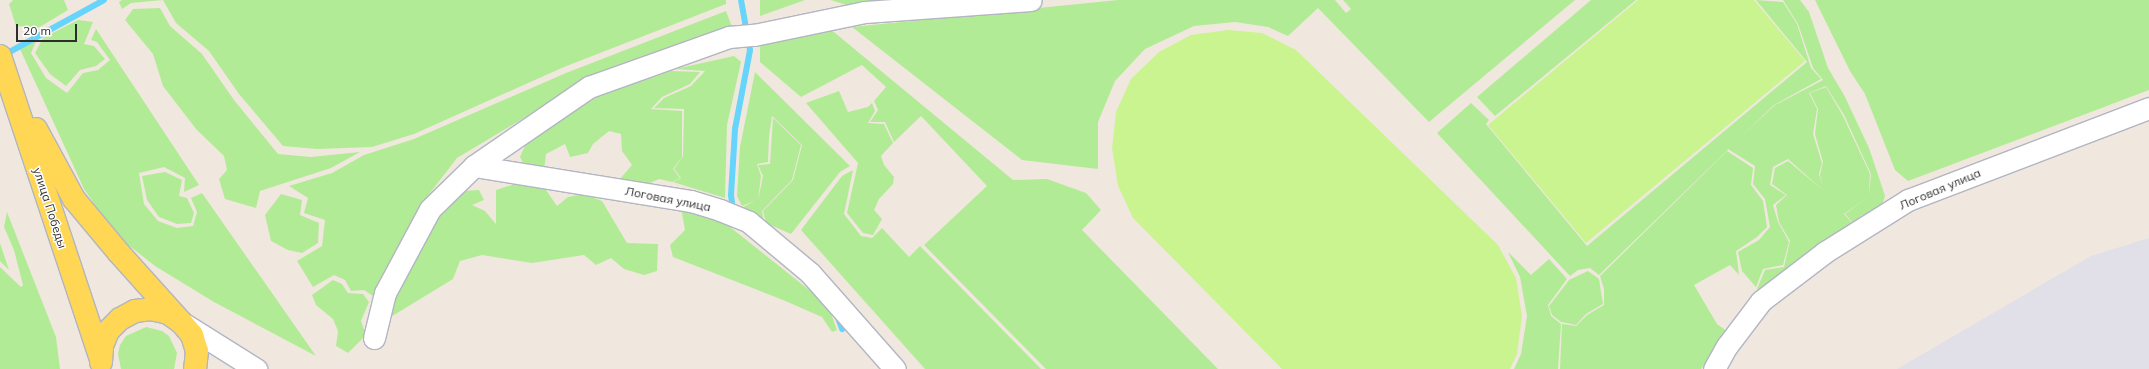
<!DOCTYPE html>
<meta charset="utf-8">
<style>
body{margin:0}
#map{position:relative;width:2149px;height:369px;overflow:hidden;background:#f0e8de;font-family:Mulish,sans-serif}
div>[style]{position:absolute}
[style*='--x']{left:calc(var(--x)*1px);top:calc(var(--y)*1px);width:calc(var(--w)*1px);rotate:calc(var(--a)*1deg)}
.industrial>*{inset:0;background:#e1dfe8}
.green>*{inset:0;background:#b2eb95}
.pitch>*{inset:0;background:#c9f490}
.stream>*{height:6px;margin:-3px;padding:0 3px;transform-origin:3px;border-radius:3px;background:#67d4fc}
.roads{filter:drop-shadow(1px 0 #b2b5c2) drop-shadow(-1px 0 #b2b5c2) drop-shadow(0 1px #b2b5c2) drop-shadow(0 -1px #b2b5c2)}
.minor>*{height:21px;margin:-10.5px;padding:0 10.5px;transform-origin:10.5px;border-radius:10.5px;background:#fff}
.major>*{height:22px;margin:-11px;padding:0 11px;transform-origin:11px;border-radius:11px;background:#ffd754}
span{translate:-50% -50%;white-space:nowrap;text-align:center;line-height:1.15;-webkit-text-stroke:3px #fff;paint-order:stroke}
.street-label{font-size:12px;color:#2d2d2d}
.scale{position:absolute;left:16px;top:24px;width:61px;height:18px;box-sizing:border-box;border:2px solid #2d2d2d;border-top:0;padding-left:5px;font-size:12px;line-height:14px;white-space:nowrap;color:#2d2d2d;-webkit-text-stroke:3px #fff;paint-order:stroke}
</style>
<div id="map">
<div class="industrial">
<i style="clip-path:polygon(2149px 238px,2149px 369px,1897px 369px,2091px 256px)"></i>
</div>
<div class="green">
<i style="clip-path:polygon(13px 0,64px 0,68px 10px,38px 28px,16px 26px,9px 4px)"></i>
<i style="clip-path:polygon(122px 0,726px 0,726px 4px,564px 67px,414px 134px,372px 147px,317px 149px,283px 146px,239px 94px,209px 51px,176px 23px,163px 0,131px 3px,122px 9px,119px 2px)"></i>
<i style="clip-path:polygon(760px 0,805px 0,760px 16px)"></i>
<i style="clip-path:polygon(831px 0,923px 0,846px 5px)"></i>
<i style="clip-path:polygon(1118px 0,1335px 0,1346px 13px,1351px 9px,1343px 0,1575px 0,1429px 122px,1318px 8px,1288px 36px,1268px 27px,1235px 22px,1194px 26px,1145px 49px,1115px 81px,1098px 122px,1098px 169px,1022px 160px,852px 27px)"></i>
<i style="clip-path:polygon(1591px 0,1636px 0,1495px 116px,1477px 97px)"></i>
<i style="clip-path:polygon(1756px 0,1783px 2px,1797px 24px,1811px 68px,1821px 79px,1774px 105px,1599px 275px,1590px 268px,1578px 270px,1570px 276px,1437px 133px,1471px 103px,1489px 120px,1486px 124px,1587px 246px,1807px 62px)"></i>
<i style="clip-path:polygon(1783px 0,1800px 0,1809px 12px,1828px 68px,1844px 95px,1869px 148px,1885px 196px,1881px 208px,1869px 217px,1862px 215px,1853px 223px,1845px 214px,1869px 196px,1871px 174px,1844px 115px,1826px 86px,1809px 93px,1817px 109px,1813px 134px,1822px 163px,1819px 174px,1823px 187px,1820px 175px,1823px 162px,1815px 134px,1818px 109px,1810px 93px,1826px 87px,1843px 116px,1870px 174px,1869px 196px,1844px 214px,1853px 224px,1759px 294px,1757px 289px,1765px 270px,1784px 267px,1790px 241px,1779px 222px,1776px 205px,1787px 195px,1772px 184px,1775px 168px,1788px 161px,1824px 191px,1788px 159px,1773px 167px,1770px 185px,1786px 195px,1773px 205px,1778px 222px,1789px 242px,1783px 265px,1763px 269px,1756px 287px,1742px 271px,1738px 252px,1759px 240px,1770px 227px,1765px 199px,1753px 184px,1755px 166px,1728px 149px,1775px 105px,1823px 80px,1813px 68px,1798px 24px)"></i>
<i style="clip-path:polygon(1815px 0,2149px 0,2149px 90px,1908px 181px,1895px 170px,1865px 94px,1850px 71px)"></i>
<i style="clip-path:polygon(160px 8px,170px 26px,202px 54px,234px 100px,278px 154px,311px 157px,360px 152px,331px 168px,260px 191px,256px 208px,225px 199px,219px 179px,227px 170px,224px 156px,196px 129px,163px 86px,153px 54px,125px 20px,133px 9px)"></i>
<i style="clip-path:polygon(726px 11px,732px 27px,584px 82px,457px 158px,423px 202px,373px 296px,364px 290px,351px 291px,345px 280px,334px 275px,313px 287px,297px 261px,322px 246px,325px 220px,304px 213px,308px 198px,289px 186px,332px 173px,364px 155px,414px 139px,566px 73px)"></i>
<i style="clip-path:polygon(78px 20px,93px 22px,84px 44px,94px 46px,105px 59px,96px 66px,80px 70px,66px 86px,50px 74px,35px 53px,43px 38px)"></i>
<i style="clip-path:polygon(829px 28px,1013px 180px,1047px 179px,1086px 193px,1101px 210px,1082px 230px,1218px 369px,1046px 369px,924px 245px,987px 186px,921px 116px,894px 142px,885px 122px,870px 122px,878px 110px,874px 101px,886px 87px,862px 65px,801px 97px,760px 62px,760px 39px)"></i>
<i style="clip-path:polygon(96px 29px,199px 185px,184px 192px,185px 178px,164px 167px,139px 173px,144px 204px,158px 221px,177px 228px,193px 226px,197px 212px,191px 198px,202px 193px,316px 356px,214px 302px,155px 266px,127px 244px,104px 218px,84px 189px,20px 49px,36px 41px,31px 53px,46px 78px,67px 93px,83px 73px,98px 70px,110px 60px,97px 42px,91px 40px)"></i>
<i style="clip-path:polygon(734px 56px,741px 62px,727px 125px,725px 198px,673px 182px,681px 178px,674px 169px,683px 156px,684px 109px,654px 108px,664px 98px,691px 86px,705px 71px,675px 69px)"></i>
<i style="clip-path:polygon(671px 71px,700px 72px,690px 84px,662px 97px,651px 109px,682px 111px,682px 157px,673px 169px,680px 178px,672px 182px,659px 179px,639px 188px,620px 179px,632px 165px,622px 151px,621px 134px,609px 131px,593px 144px,588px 153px,570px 157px,565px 144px,546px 154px,544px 171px,527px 170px,520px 157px,528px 139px,599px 96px)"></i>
<i style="clip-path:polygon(755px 72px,850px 166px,840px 172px,791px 234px,766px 223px,763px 211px,793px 180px,802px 145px,772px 116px,769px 137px,768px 162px,757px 164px,761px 176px,758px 200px,763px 176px,758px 165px,770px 164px,773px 118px,801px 145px,792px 180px,762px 211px,764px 222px,743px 207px,755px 201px,742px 206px,737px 196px,740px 147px)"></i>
<i style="clip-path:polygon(839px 91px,848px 112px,868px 107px,872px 103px,875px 111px,868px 123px,884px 124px,893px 143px,881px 156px,884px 165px,894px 177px,893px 184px,879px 199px,874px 210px,882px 219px,873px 235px,863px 233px,847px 213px,858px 163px,806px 103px)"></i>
<i style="clip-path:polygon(1727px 151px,1753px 168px,1751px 185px,1763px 201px,1767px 227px,1757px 237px,1736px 251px,1739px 275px,1730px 265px,1694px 285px,1717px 324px,1728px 332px,1701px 369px,1560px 369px,1562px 324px,1576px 326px,1587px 315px,1604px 305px,1604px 289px,1600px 276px)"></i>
<i style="clip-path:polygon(853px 170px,844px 214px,861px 236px,872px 238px,882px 228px,909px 257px,920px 246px,1041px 369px,925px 369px,801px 230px,842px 176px)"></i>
<i style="clip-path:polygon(165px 172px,182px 180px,179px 196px,187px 198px,194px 213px,191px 223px,177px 224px,159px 217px,147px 200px,142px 176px)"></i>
<i style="clip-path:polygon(515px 184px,544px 187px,557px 206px,568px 197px,584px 194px,602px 201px,627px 243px,658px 244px,657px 271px,644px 275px,624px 269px,611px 258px,596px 265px,584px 255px,532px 263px,482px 255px,460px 261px,453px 279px,389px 318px,390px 300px,433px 216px,462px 191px,479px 190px,484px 200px,472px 205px,485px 211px,496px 224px,496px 190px)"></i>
<i style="clip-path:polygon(281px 194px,302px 200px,300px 215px,319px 223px,318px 243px,302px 253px,288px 250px,271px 241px,265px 215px)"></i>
<i style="clip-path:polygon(681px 208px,727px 218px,730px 227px,828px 305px,837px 330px,832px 332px,822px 317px,783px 300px,673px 257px,670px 245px,685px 230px)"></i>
<i style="clip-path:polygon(7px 212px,56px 337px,60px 369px,0 369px,0 267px,21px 287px,23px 285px,14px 250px,4px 227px)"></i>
<i style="clip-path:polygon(0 243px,9px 270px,0 261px)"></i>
<i style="clip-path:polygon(1508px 252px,1531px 275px,1549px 259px,1567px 279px,1548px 305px,1551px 316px,1561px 324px,1558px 369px,1514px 369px,1521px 354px,1527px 316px,1520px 277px)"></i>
<i style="clip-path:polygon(1588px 271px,1599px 279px,1603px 304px,1586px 314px,1576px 325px,1561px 322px,1552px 315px,1549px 306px,1569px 280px)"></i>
<i style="clip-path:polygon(333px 280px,342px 284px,348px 293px,363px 294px,369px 302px,361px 321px,366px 335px,348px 353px,336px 346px,338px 331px,333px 319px,316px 305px,312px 295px)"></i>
<i style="clip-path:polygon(146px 327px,162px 331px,169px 336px,177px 353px,174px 369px,121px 369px,118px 354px,120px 345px,126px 336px)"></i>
</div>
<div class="pitch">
<i style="clip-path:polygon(1638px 0,1754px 0,1805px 61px,1586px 243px,1488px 125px)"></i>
<i style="clip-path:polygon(1228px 30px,1262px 33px,1296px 50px,1498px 245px,1516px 278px,1522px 316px,1517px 354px,1510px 369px,1282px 369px,1133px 218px,1118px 186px,1112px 148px,1116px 112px,1131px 79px,1159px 52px,1191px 35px)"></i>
</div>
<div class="stream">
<i style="--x:4;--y:55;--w:114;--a:-28.8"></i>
<i style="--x:733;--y:211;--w:16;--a:-97"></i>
<i style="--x:731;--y:195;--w:66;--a:-86.5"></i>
<i style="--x:735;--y:129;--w:80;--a:-79.2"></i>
<i style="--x:750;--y:50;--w:51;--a:-100.2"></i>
<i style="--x:837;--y:315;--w:15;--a:70"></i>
</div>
<div class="roads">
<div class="minor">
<i style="--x:474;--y:166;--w:220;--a:9.2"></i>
<i style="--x:691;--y:201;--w:30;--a:17"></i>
<i style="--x:720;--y:210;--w:31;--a:22"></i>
<i style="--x:749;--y:222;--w:80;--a:39.9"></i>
<i style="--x:810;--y:273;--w:128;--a:48.5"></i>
<i style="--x:181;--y:322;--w:89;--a:32.1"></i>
<i style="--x:374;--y:338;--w:46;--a:-76.3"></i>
<i style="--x:385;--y:293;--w:95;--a:-61.8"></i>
<i style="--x:430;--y:209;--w:62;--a:-44.3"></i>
<i style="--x:474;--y:166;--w:140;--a:-34.5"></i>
<i style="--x:589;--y:87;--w:149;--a:-19.7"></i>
<i style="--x:729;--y:37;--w:25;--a:-5"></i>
<i style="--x:754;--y:35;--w:113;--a:-11.7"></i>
<i style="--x:865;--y:12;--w:166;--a:-4.1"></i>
<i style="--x:1714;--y:369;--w:26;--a:-61"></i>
<i style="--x:1727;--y:346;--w:56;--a:-52.9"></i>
<i style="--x:1761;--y:301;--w:81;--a:-37.4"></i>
<i style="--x:1825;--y:252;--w:98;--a:-32.1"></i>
<i style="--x:1908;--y:200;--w:258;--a:-20.9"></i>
</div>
<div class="major">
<i style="--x:0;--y:56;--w:320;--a:71.6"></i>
<i style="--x:36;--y:129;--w:80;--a:61.5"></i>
<i style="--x:74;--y:199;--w:70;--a:50.2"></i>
<i style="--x:119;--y:253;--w:93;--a:48.1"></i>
<i style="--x:101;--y:362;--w:16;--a:-86"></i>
<i style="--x:102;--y:346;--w:16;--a:-68"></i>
<i style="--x:108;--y:331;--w:17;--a:-45"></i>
<i style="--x:120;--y:319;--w:17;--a:-28"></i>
<i style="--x:135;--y:311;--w:16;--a:-7"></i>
<i style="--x:151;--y:309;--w:17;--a:13"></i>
<i style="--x:168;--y:313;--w:16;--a:35"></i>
<i style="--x:181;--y:322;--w:17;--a:50"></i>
<i style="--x:192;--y:335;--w:17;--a:73"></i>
<i style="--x:197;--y:351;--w:18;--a:96"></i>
</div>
</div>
<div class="street-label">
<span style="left:1940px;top:189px;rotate:-23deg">Логовая улица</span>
<span style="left:668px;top:199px;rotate:11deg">Логовая улица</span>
<span style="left:50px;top:208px;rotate:72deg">улица Победы</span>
</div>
<div class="scale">20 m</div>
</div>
